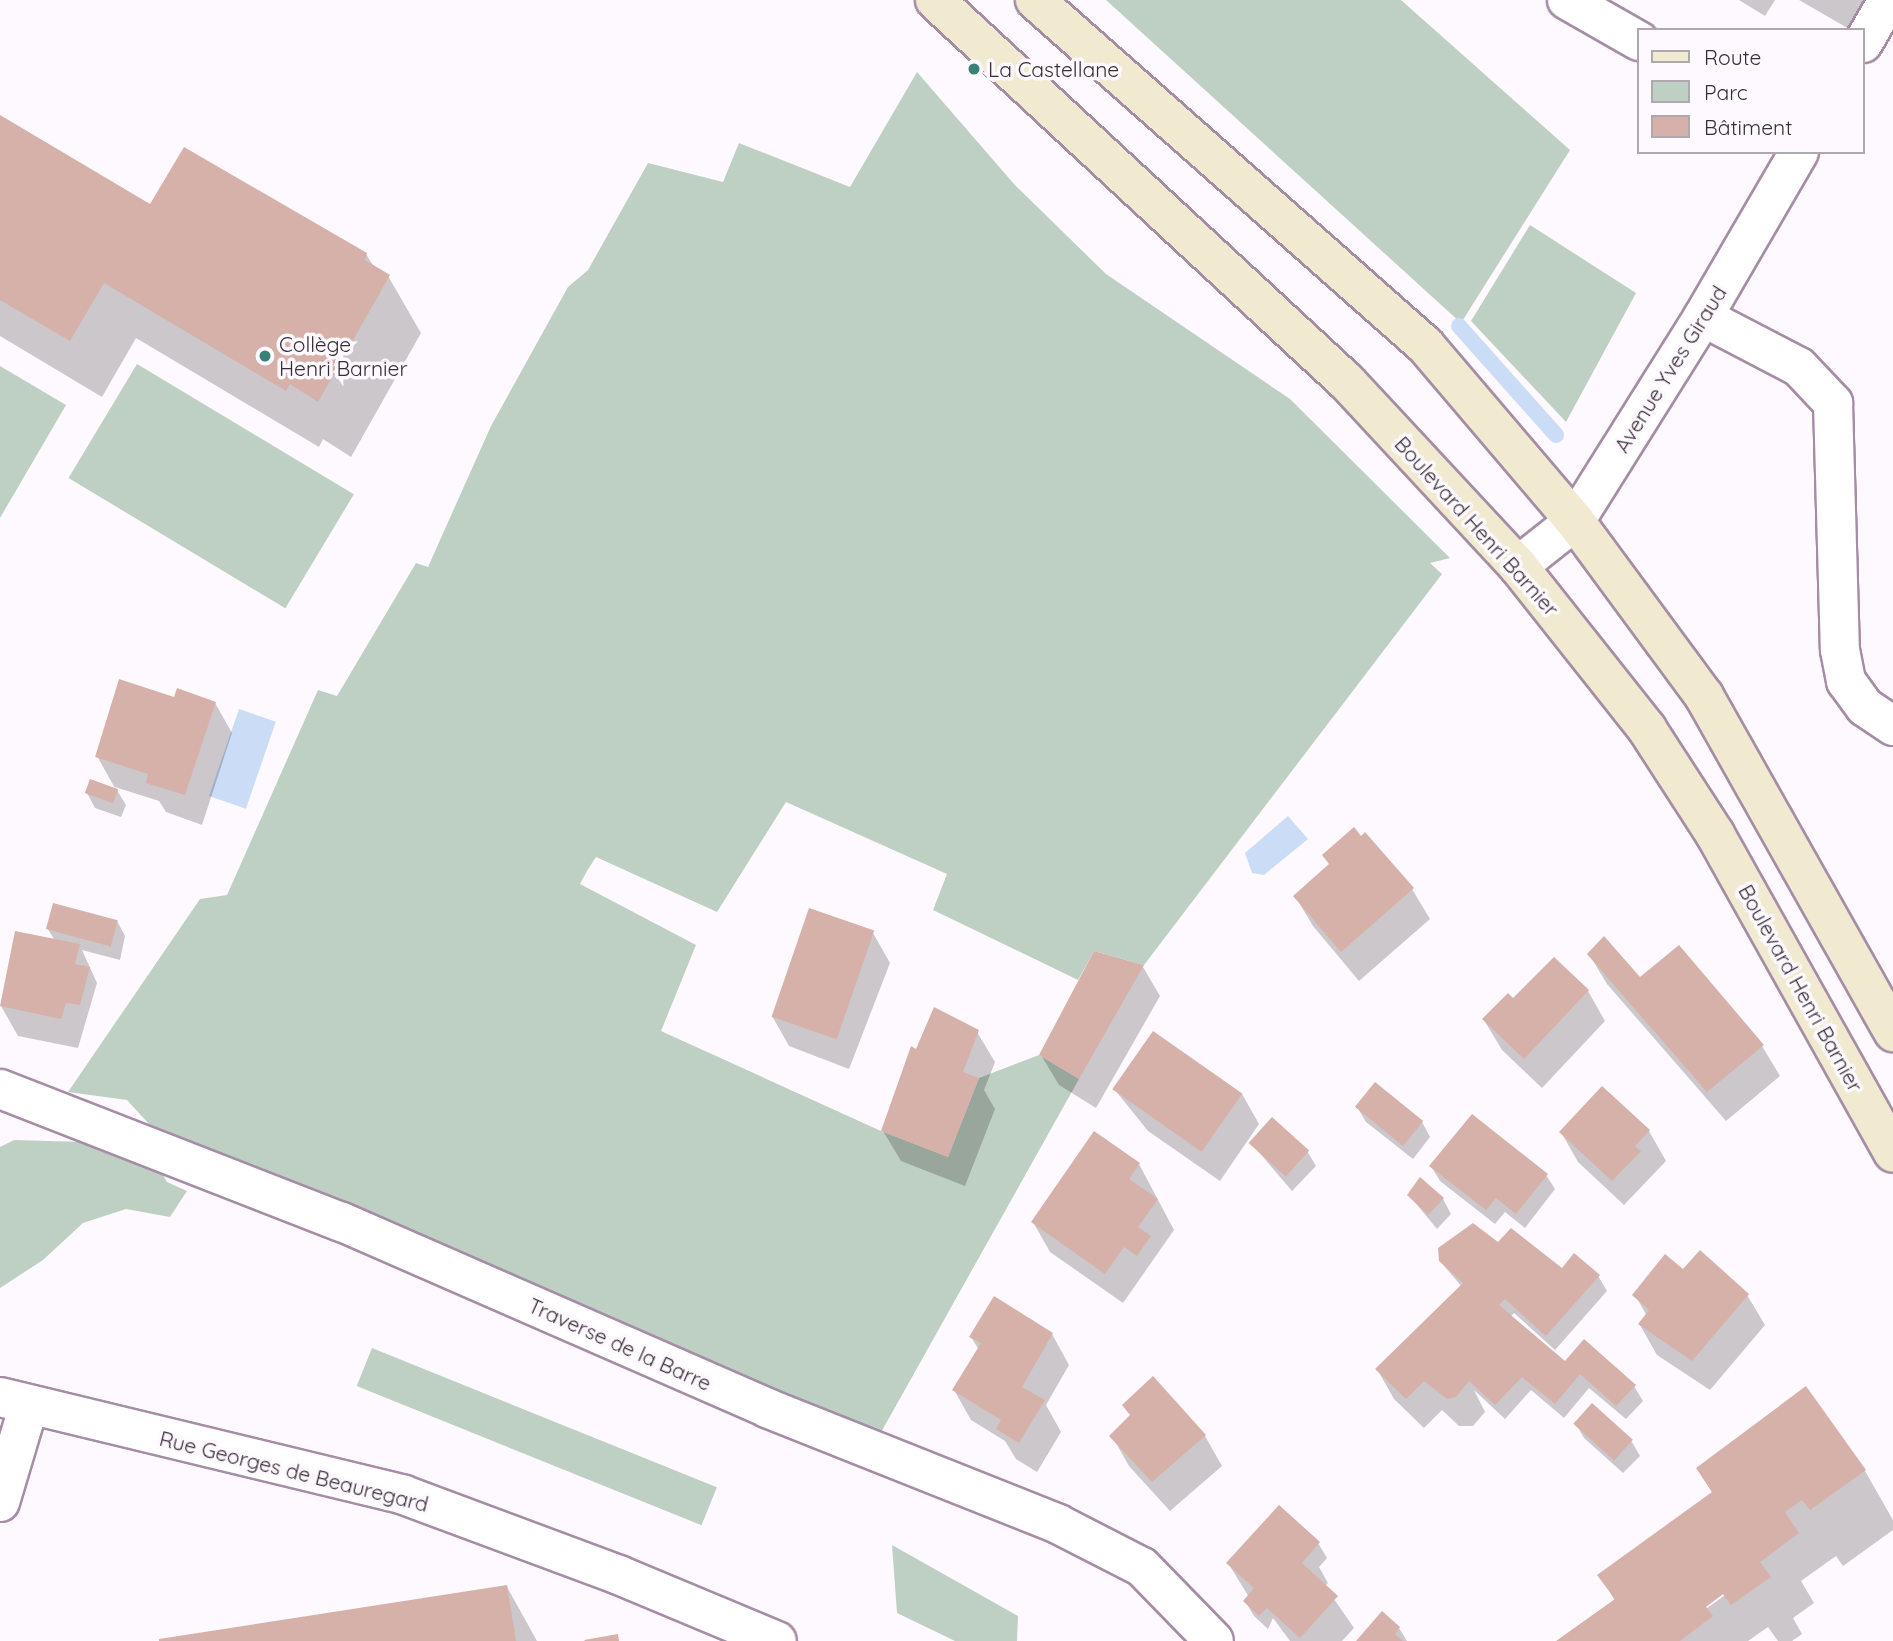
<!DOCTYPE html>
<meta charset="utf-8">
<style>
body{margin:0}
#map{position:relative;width:1893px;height:1641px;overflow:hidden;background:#fef9fe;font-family:Quicksand,sans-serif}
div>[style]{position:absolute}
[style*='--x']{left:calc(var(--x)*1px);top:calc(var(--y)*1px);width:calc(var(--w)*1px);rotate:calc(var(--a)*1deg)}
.green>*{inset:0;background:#bed0c3;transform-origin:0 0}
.water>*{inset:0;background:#cbdcf7;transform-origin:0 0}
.shadow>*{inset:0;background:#0003}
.stream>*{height:16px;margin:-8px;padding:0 8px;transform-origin:8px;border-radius:8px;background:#cbdcf7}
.building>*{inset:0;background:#d6b1aa;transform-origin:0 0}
.roads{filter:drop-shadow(2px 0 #a58da5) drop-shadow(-2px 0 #a58da5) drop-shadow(0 2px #a58da5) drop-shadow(0 -2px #a58da5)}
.minor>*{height:38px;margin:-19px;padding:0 19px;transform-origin:19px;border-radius:19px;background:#fff}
.secondary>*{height:38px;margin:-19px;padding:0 19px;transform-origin:19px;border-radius:19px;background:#f2ead0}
.dots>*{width:19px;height:19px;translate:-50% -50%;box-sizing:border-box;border:4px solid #fef9fe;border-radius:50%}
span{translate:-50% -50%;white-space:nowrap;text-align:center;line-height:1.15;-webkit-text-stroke:7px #fef9fe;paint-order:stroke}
.poi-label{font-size:21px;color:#382e38}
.left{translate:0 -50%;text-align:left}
.street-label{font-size:21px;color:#382e38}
.legend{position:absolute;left:1637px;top:28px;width:228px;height:126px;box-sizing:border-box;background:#fef9fe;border:2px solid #afa8af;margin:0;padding:9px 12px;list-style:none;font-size:21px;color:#382e38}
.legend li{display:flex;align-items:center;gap:14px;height:35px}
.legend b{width:35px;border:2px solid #afa8af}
</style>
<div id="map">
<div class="green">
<i style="clip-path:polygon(1106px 0,1401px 0,1570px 150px,1461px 323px)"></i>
<i style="clip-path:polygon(917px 72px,1014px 184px,1106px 274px,1290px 399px,1450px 558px,1430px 563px,1442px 574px,1144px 965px,1094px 951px,1078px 980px,933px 910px,947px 874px,786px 802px,717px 912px,596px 857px,587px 871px,580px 884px,696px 945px,661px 1031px,881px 1131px,948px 1157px,979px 1078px,1039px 1055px,1079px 1079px,879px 1436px,149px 1124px,127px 1100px,68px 1092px,200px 899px,227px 895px,318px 690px,337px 696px,416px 563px,428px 567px,491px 426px,568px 287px,588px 270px,648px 163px,723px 182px,739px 143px,850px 187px)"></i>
<i style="clip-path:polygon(1530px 225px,1636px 293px,1566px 422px,1471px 321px)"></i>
<i style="left:137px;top:364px;width:253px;height:133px;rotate:31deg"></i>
<i style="clip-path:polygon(0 366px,66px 405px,0 518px)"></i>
<i style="clip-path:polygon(14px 1140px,83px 1142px,163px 1175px,167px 1182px,187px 1191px,170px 1217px,126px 1209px,83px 1223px,43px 1260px,0 1288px,0 1147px)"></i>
<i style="left:372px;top:1348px;width:372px;height:41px;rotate:22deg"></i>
<i style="clip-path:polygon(892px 1545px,1018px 1616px,1017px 1641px,955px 1641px,897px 1613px)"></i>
</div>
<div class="water">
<i style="left:239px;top:709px;width:39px;height:92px;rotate:19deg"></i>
<i style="clip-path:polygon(1288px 816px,1308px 839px,1264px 875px,1252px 873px,1245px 853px)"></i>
</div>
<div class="shadow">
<i style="clip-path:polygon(1739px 0,1775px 0,1765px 16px)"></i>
<i style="clip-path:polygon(1799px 0,1890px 0,1851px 30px)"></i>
<i style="clip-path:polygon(0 117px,151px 206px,366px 254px,374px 267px,388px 276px,421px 333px,351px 457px,323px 439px,319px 447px,136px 338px,102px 397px,0 336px)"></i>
<i style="clip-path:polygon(175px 699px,215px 703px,232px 733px,202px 825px,166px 812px,159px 801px,115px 787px,126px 805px,121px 817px,95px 808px,87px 793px,116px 790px,97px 756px)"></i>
<i style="clip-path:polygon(1412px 889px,1430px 919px,1359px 981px,1313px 926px,1295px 896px)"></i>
<i style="clip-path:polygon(117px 921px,125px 936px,120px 960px,82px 950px,97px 983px,78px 1048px,18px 1036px,1px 1006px,55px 941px,48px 929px)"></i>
<i style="clip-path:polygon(873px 933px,890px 963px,849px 1069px,789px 1046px,772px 1016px)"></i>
<i style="clip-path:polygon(1589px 954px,1762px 1046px,1780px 1076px,1726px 1121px,1607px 984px)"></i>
<i style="clip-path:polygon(1554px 959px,1588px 991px,1605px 1021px,1542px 1088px,1502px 1050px,1484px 1020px,1518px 1005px)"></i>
<i style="clip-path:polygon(1143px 967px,1160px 996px,1096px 1108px,1059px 1085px,1041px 1055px)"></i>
<i style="clip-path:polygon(977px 1032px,995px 1062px,984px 1090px,995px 1109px,965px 1186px,901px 1161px,883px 1131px,917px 1051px)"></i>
<i style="clip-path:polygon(1602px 1088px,1649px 1131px,1666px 1161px,1624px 1205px,1578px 1162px,1561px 1132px)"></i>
<i style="clip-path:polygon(1115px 1090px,1242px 1094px,1259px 1124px,1220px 1181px,1148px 1131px)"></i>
<i style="clip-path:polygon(1357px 1107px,1422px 1122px,1430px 1137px,1413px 1159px,1366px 1122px)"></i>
<i style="clip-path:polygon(1251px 1143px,1307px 1151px,1316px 1166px,1292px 1191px)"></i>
<i style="clip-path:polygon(1139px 1164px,1174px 1230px,1123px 1303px,1050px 1252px,1033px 1222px)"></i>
<i style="clip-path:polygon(1431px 1166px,1546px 1175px,1555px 1189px,1525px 1228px,1505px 1212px,1495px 1224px,1440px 1181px)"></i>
<i style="clip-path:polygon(1409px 1195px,1443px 1199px,1451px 1214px,1437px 1229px)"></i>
<i style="clip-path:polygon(1498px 1244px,1563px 1270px,1598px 1276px,1607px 1291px,1555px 1350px,1514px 1313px,1510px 1317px,1566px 1364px,1634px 1386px,1643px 1401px,1626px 1419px,1589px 1388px,1564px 1418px,1531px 1390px,1505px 1419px,1474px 1390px,1485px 1412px,1473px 1426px,1459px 1426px,1442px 1410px,1424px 1428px,1394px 1399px,1377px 1369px,1462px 1287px,1440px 1261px)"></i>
<i style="clip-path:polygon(1684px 1272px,1747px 1295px,1765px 1325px,1710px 1390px,1657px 1355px,1640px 1325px,1647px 1316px,1635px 1295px)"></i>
<i style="clip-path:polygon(1052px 1334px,1069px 1365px,1046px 1405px,1061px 1432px,1037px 1472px,1016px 1459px,1005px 1441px,971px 1420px,954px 1390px,979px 1350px,971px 1337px)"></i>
<i style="clip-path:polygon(1153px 1378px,1205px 1436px,1222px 1466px,1170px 1511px,1129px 1466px,1112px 1436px,1131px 1416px,1124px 1405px)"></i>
<i style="clip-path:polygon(1592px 1405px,1632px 1442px,1640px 1456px,1623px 1473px,1584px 1438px,1576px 1424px)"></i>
<i style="clip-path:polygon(evenodd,1698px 1469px,1865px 1471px,1893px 1520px,1893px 1530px,1843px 1566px,1836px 1556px,1801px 1581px,1814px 1603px,1793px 1618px,1802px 1634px,1792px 1641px,1778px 1641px,1768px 1627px,1748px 1641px,1559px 1641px,1615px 1601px,1600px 1575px,1713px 1494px,1698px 1469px,1724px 1592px,1724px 1596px,1700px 1613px,1698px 1610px,1724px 1592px)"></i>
<i style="clip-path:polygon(1318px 1543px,1327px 1558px,1319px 1567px,1328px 1583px,1325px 1586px,1354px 1628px,1342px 1641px,1290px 1641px,1273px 1618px,1268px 1629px,1254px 1616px,1245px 1601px,1249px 1597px,1228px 1563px)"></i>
<i style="clip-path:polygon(507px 1587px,537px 1641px,161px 1641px)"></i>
<i style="clip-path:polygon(1399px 1628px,1407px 1641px,1359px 1641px)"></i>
</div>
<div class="stream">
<i style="--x:1459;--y:326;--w:146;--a:48.3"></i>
</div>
<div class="building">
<i style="clip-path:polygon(0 115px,150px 204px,184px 147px,367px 253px,365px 260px,390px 275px,318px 402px,290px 384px,286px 391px,104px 283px,70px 341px,0 300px)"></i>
<i style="clip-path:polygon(119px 679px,174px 697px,177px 688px,216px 702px,185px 795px,146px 783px,148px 774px,95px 757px)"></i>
<i style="left:90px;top:779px;width:30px;height:15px;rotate:20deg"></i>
<i style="clip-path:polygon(1354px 827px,1361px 836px,1365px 832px,1414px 888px,1341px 952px,1293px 896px,1329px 864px,1322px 855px)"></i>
<i style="left:53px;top:903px;width:67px;height:27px;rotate:15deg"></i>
<i style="left:809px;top:908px;width:69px;height:115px;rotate:19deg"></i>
<i style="clip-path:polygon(15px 931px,80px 944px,75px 964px,90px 967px,80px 1005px,66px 1003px,61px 1019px,0 1006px)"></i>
<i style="clip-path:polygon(1604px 936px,1640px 977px,1679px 945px,1764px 1045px,1707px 1092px,1587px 954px)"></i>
<i style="clip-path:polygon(1094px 951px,1144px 965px,1079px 1079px,1039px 1055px)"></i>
<i style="clip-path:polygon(1554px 957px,1589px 990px,1524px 1059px,1482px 1019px,1508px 993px,1513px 998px)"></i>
<i style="clip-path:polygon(934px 1007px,979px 1030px,963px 1072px,979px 1078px,948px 1157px,881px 1131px,911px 1046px,916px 1049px)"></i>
<i style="left:1153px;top:1031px;width:109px;height:71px;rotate:35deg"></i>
<i style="left:1375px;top:1082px;width:62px;height:32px;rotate:39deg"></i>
<i style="clip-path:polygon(1602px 1086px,1650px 1130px,1635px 1146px,1641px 1151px,1612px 1181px,1559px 1132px)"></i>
<i style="clip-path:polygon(1472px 1114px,1548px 1174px,1516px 1214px,1496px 1198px,1486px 1210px,1429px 1166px)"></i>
<i style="left:1272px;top:1117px;width:50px;height:35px;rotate:42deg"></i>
<i style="clip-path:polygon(1094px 1131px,1140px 1163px,1129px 1179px,1158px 1199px,1138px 1227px,1151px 1236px,1137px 1256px,1124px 1247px,1105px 1274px,1031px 1222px)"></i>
<i style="clip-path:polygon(1420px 1177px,1444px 1198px,1428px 1215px,1407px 1195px)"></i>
<i style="clip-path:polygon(1473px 1223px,1498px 1242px,1511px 1228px,1562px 1268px,1574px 1253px,1600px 1275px,1546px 1336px,1505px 1299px,1499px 1305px,1565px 1361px,1584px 1339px,1636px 1385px,1616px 1406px,1580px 1374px,1555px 1404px,1522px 1377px,1495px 1405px,1469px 1381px,1456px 1397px,1447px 1399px,1424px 1381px,1406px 1399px,1375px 1369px,1463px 1283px,1439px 1261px,1438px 1248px)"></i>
<i style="clip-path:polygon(1700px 1250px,1749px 1294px,1692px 1361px,1638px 1324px,1649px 1310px,1632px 1295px,1665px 1254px,1683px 1269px)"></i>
<i style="clip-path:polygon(994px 1296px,1053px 1333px,1022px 1387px,1045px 1400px,1019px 1443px,996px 1429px,1001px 1420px,952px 1390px,981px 1343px,969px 1337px)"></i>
<i style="clip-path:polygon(1153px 1376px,1206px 1435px,1152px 1482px,1109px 1436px,1130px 1415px,1122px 1405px)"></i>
<i style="clip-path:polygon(1806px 1386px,1866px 1470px,1810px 1510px,1802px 1500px,1785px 1512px,1799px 1533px,1760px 1562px,1771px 1577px,1731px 1605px,1723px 1594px,1706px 1607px,1713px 1616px,1680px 1641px,1556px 1641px,1615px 1599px,1597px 1575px,1712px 1492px,1696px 1468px)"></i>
<i style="left:1592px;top:1403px;width:55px;height:28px;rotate:42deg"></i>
<i style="clip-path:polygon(1279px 1505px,1320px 1542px,1302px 1563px,1338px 1596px,1300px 1638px,1267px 1608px,1259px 1616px,1243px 1601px,1254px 1588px,1226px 1563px)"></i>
<i style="clip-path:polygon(507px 1585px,516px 1641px,159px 1641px,159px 1639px)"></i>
<i style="clip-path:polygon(1382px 1611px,1400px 1627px,1395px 1634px,1403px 1641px,1356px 1641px)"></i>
<i style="clip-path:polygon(618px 1634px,619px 1641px,585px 1641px,584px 1640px)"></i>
</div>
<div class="roads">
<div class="minor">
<i style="--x:1567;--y:0;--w:83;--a:29.7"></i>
<i style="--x:1863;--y:43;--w:50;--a:-59.8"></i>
<i style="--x:1703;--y:317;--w:108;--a:27.5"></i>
<i style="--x:1799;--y:367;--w:50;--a:46.6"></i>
<i style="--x:1833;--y:403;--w:247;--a:88.4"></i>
<i style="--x:1840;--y:650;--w:32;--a:79"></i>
<i style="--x:1846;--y:681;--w:32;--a:54"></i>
<i style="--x:1865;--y:707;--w:34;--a:34"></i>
<i style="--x:1518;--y:566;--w:73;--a:-38.3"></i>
<i style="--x:1575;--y:521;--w:241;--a:-57.9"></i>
<i style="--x:1703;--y:317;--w:191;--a:-59.8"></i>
<i style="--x:0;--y:1089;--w:367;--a:21.3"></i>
<i style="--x:342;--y:1222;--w:464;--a:23.6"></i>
<i style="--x:767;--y:1408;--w:313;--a:21.7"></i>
<i style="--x:1058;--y:1524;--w:94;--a:27.1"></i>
<i style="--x:1142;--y:1567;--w:103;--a:45.8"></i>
<i style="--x:0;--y:1397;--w:416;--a:13.6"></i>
<i style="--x:404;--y:1495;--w:229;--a:20.4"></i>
<i style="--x:619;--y:1575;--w:171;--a:22.7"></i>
<i style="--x:0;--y:1502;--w:101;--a:-73.4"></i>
</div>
<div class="secondary">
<i style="--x:935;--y:0;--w:562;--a:42.84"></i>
<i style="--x:1347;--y:382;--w:251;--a:47.1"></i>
<i style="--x:1518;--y:566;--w:208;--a:51.6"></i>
<i style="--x:1647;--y:729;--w:125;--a:57.1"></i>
<i style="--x:1715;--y:834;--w:365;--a:60.8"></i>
<i style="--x:1035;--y:0;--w:521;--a:41.5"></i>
<i style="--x:1425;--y:345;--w:231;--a:49.6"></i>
<i style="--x:1575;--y:521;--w:217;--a:53.6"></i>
<i style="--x:1704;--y:696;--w:386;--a:60.6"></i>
</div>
</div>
<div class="dots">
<i style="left:974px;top:69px;background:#398079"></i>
<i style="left:265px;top:356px;background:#398079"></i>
</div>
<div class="poi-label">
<span class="left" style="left:988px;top:69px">La Castellane</span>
<span class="left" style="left:279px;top:356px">Collège<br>Henri Barnier</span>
</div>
<div class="street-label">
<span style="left:1670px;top:369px;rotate:-58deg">Avenue Yves Giraud</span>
<span style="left:1477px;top:526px;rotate:48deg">Boulevard Henri Barnier</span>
<span style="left:1801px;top:988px;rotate:61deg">Boulevard Henri Barnier</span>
<span style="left:620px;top:1344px;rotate:24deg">Traverse de la Barre</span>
<span style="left:294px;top:1471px;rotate:14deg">Rue Georges de Beauregard</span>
</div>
<ul class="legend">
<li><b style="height:9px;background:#f2ead0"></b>Route</li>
<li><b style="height:19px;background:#bed0c3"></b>Parc</li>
<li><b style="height:19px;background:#d6b1aa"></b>Bâtiment</li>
</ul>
</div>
